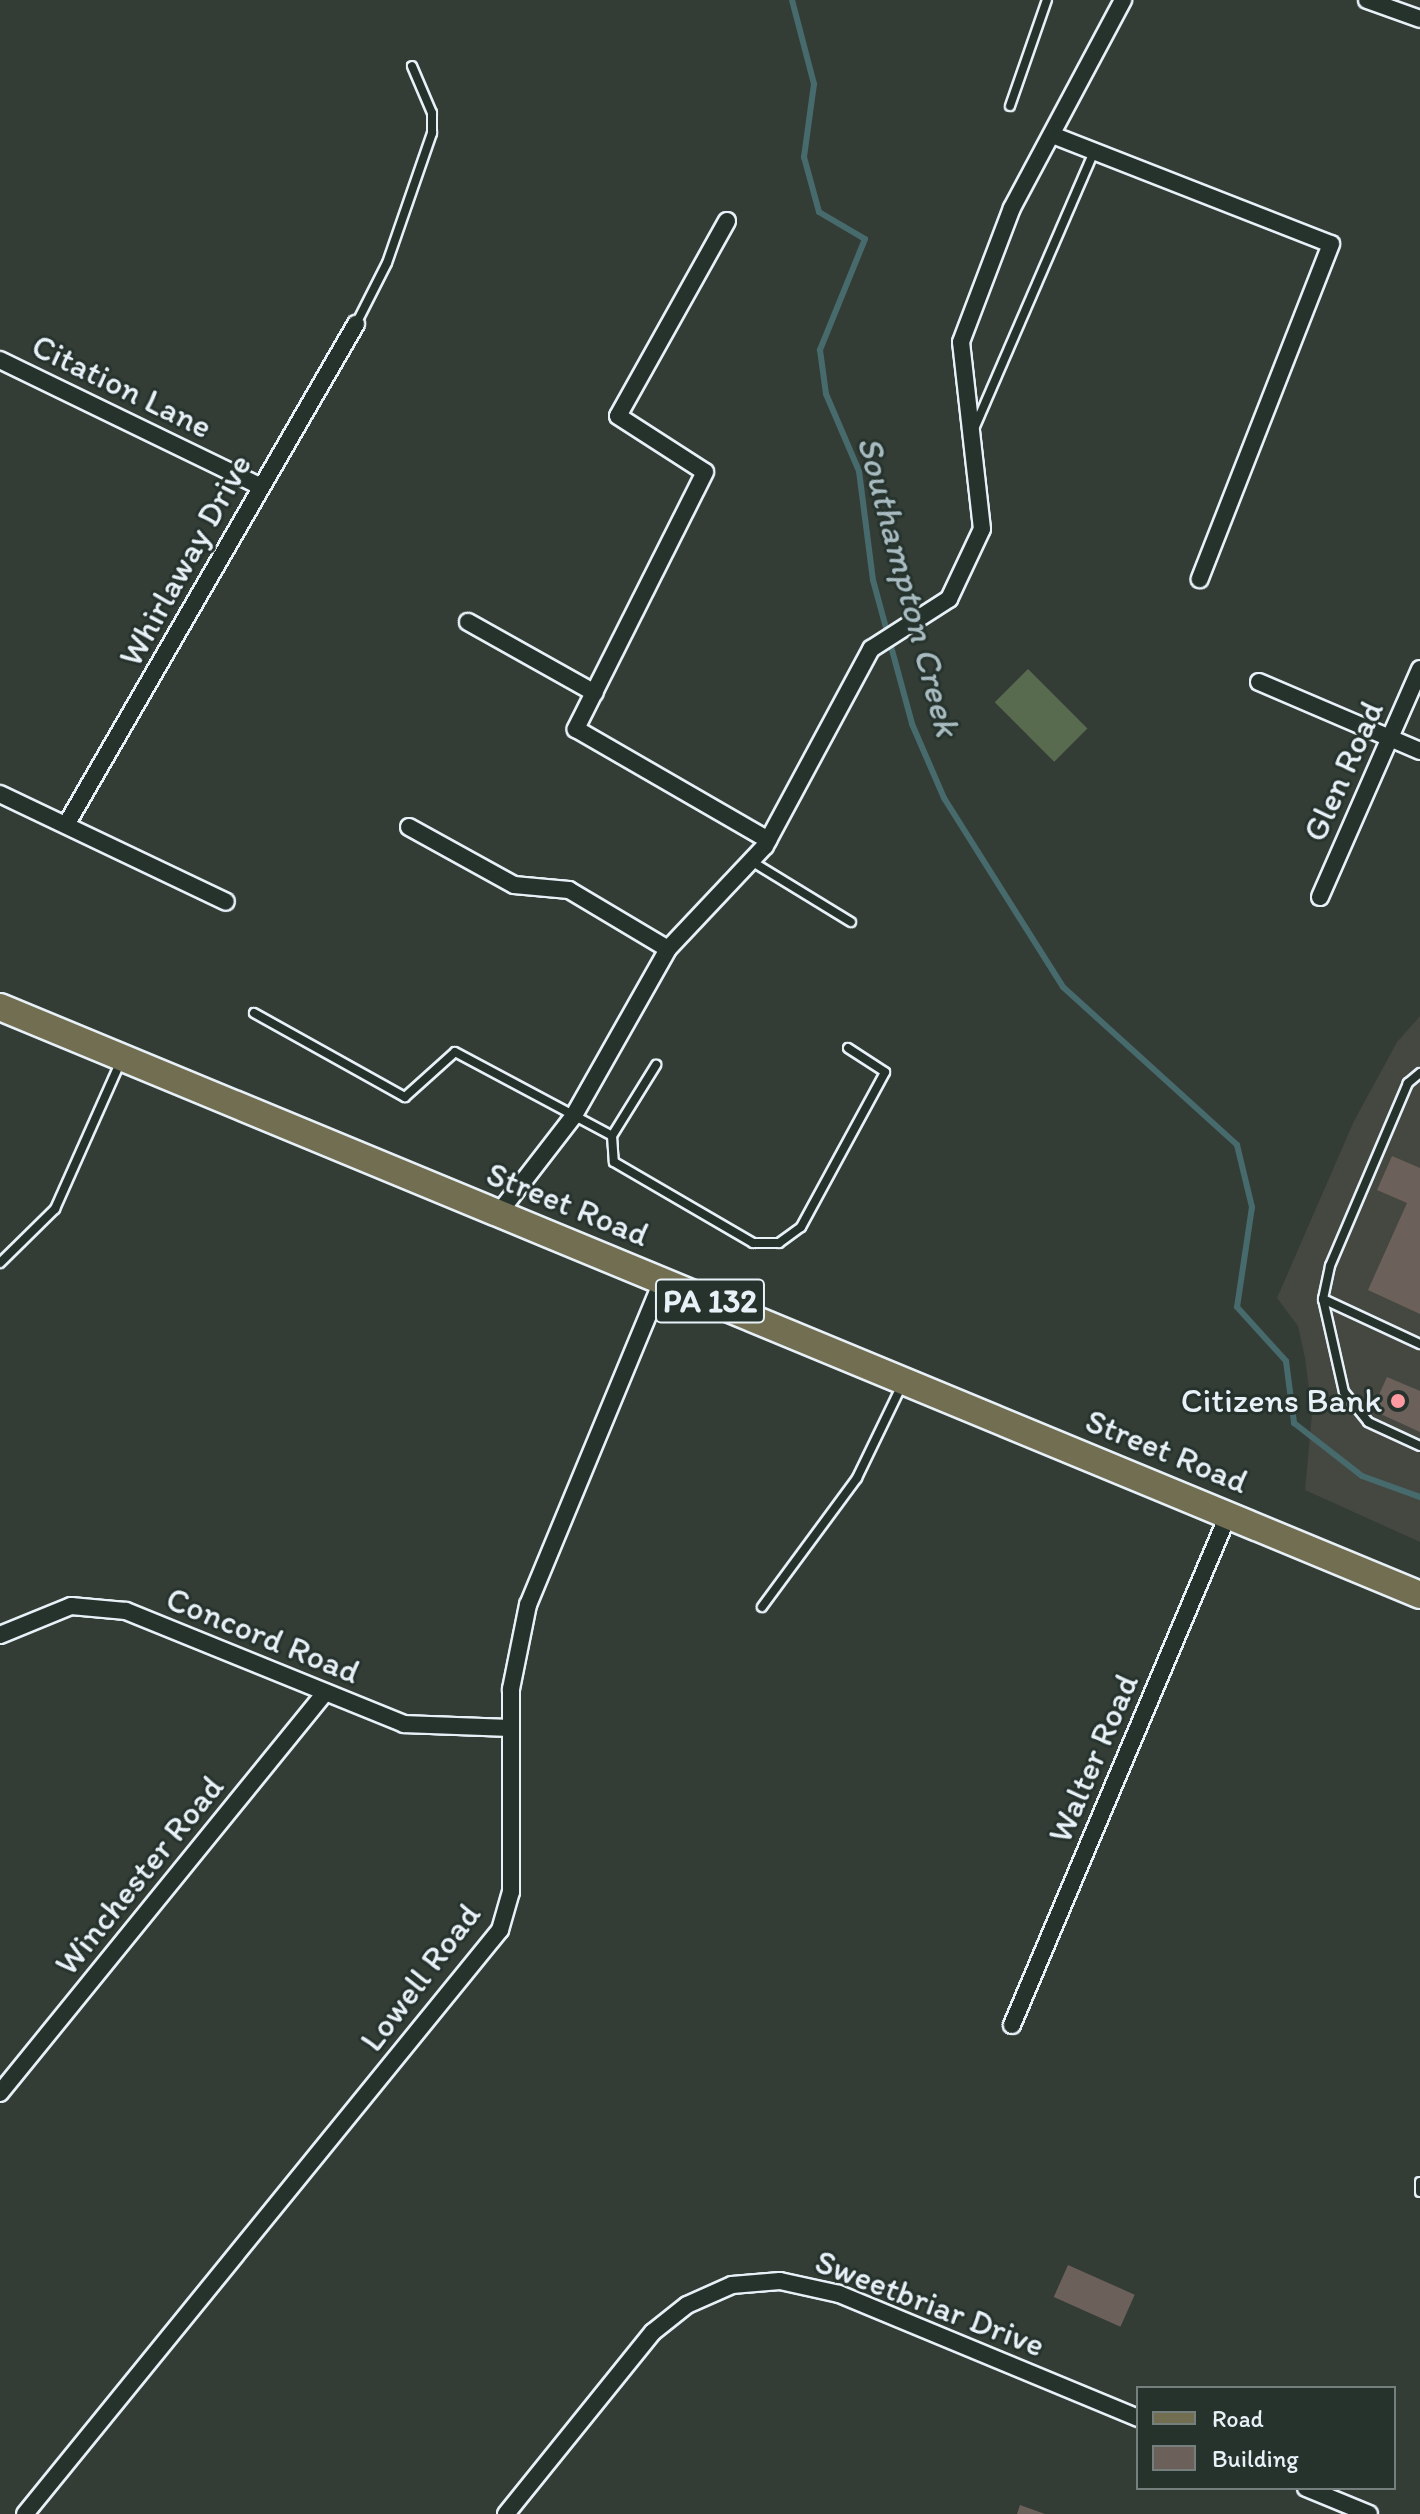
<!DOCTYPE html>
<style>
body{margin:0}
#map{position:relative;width:1420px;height:2514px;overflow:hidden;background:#343c36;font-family:Itim,sans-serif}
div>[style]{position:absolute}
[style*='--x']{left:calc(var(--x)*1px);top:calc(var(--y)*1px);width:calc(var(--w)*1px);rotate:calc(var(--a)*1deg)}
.built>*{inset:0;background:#454741}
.green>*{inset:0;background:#596b4e;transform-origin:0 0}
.stream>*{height:6px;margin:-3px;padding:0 3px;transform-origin:3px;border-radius:3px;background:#476a6d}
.building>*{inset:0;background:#6c605a;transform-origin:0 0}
.roads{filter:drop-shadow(2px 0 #e8f1f8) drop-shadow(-2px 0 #e8f1f8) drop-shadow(0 2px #e8f1f8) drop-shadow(0 -2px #e8f1f8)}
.lane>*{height:8px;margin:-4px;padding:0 4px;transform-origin:4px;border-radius:4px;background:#26332d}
.street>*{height:16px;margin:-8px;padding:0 8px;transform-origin:8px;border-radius:8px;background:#26332d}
.primary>*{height:26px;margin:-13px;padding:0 13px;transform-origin:13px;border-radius:13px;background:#726e52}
.dots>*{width:22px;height:22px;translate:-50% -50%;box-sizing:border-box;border:4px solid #26332d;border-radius:50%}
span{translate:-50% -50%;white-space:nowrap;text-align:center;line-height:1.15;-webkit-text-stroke:6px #26332d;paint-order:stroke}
.shield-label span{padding:2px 6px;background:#26332d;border:2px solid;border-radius:6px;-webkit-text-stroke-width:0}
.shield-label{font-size:32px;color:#e8f1f8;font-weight:700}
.street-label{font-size:34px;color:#e8f1f8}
.poi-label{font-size:34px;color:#e8f1f8}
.right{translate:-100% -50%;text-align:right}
.water-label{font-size:36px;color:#a8bbc0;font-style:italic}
.legend{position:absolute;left:1136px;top:2386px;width:260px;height:104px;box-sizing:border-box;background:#26332d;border:2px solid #747f7e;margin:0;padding:10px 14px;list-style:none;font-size:24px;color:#e8f1f8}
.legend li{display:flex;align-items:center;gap:16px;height:40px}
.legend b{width:40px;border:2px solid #747f7e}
</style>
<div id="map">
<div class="built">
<i style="clip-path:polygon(1420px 1016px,1420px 1542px,1305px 1490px,1312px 1414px,1305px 1358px,1298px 1326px,1277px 1298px,1354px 1121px,1397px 1042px)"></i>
</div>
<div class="green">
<i style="left:1028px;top:669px;width:84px;height:47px;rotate:45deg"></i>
</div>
<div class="stream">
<i style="--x:792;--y:0;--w:87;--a:75.3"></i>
<i style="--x:814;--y:84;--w:74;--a:97.8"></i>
<i style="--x:804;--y:157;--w:57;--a:74.7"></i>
<i style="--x:819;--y:212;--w:53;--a:30.4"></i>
<i style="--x:865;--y:239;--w:120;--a:112.1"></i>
<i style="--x:820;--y:350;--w:44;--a:82.2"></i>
<i style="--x:826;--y:394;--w:84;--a:66.8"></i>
<i style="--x:859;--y:471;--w:110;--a:82.7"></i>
<i style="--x:873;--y:580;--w:149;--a:74.8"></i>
<i style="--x:912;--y:724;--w:81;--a:66.6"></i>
<i style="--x:944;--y:798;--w:223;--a:57.8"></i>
<i style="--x:1063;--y:987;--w:235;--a:42.2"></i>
<i style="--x:1237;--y:1145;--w:64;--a:76.4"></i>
<i style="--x:1252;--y:1207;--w:101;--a:98.5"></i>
<i style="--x:1237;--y:1307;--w:73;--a:47.8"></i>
<i style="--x:1286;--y:1361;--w:63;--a:82.6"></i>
<i style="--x:1294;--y:1423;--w:86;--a:37.9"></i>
<i style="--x:1362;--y:1476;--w:62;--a:19.9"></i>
</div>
<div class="building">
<i style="clip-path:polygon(1392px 1156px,1420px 1168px,1420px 1314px,1368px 1290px,1407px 1203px,1377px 1190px)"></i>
<i style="clip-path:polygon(1387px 1377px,1420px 1391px,1420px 1432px,1372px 1410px)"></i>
<i style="left:1068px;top:2265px;width:73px;height:35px;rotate:24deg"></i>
<i style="clip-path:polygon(1020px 2505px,1045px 2514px,1017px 2514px)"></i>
</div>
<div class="roads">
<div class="lane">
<i style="--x:1010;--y:106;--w:112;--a:-70.8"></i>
<i style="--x:356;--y:324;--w:68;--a:-63.1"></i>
<i style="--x:387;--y:263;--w:138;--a:-70.9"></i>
<i style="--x:432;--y:133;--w:20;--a:-90"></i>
<i style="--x:432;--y:113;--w:51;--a:-113.1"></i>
<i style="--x:974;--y:429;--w:302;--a:-66.6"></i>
<i style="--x:751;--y:861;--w:117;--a:31.4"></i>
<i style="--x:254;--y:1013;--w:173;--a:29.1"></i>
<i style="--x:405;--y:1097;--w:67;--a:-42"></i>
<i style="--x:455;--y:1052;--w:178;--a:28.1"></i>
<i style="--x:612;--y:1136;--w:26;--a:86"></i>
<i style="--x:614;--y:1162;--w:161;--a:30.2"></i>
<i style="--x:753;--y:1243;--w:26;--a:0"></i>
<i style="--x:779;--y:1243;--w:27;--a:-36"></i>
<i style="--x:801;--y:1227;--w:176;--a:-61.5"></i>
<i style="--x:885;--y:1072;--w:44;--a:-147"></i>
<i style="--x:1420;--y:1073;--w:16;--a:140"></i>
<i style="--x:1408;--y:1083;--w:199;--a:113.1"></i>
<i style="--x:1330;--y:1266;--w:34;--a:102"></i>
<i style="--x:1323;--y:1299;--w:107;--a:24.9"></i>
<i style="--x:612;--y:1136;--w:84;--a:-58.2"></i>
<i style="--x:0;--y:1263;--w:77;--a:-44.5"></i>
<i style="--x:55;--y:1209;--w:162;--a:-66"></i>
<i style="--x:1323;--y:1299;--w:95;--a:77.3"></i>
<i style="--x:1344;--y:1392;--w:38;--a:51"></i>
<i style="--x:1368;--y:1422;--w:57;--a:24.8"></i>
<i style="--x:762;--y:1607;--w:160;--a:-53.6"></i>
<i style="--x:857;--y:1478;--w:106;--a:-64.2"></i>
<i style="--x:1420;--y:2182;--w:10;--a:90"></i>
</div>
<div class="street">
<i style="--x:1367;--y:0;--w:56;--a:19.7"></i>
<i style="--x:1055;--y:136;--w:296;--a:21.4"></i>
<i style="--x:1331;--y:244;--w:360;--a:111.4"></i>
<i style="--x:727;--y:221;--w:223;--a:119.2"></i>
<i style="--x:618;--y:416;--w:103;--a:32.8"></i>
<i style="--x:705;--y:472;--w:288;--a:116.7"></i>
<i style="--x:576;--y:729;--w:222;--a:30"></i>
<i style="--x:0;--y:360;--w:290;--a:25.9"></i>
<i style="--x:468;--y:622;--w:145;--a:29.2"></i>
<i style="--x:1259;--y:682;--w:175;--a:23.2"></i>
<i style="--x:0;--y:794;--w:250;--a:25.5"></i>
<i style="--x:66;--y:825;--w:579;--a:-59.94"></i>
<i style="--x:409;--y:827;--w:120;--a:28.9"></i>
<i style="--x:514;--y:885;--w:55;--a:5.2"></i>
<i style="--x:569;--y:890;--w:115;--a:30.8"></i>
<i style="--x:1320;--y:897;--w:249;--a:-66.3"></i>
<i style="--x:498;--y:1214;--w:123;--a:-52.3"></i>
<i style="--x:573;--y:1117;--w:193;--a:-60.5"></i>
<i style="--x:668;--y:949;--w:141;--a:-46.7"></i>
<i style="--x:765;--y:846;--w:224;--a:-61.7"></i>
<i style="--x:871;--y:649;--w:93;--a:-32.7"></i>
<i style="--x:949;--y:599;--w:77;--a:-64.8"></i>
<i style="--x:982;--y:529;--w:188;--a:-96.4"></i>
<i style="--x:961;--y:342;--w:143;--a:-69.2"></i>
<i style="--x:1012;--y:208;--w:236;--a:-61.9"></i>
<i style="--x:0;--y:1635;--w:77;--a:-22.2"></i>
<i style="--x:71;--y:1606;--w:55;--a:5.2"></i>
<i style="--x:126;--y:1611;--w:300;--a:22.1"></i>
<i style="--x:404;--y:1724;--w:105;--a:2.2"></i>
<i style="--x:1012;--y:2025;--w:556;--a:-67.03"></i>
<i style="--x:0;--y:2093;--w:514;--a:-50.92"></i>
<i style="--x:1306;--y:2488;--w:68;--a:22.4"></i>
<i style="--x:25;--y:2514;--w:753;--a:-50.88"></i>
<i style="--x:500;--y:1930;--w:40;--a:-74"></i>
<i style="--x:511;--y:1892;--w:203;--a:-90"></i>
<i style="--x:511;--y:1689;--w:86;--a:-78.6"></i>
<i style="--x:528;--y:1605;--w:351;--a:-67.5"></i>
<i style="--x:506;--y:2514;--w:234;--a:-51.1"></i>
<i style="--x:653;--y:2332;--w:43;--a:-38.5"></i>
<i style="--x:687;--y:2305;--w:49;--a:-24"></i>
<i style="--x:732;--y:2285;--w:48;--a:-4.8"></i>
<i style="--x:780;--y:2281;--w:60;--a:12.4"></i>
<i style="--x:839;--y:2294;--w:324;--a:22.5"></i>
</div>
<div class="primary">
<i style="--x:0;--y:1007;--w:1537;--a:22.49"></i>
</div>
</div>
<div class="dots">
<i style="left:1398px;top:1401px;background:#ff9aa2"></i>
</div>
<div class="shield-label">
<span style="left:710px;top:1301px">PA 132</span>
</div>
<div class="street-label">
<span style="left:122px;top:386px;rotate:26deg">Citation Lane</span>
<span style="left:185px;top:560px;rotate:-61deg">Whirlaway Drive</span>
<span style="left:1343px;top:771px;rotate:-66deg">Glen Road</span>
<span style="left:568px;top:1204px;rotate:22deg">Street Road</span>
<span style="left:1167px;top:1451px;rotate:22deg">Street Road</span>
<span style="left:263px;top:1635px;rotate:22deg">Concord Road</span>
<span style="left:1093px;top:1758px;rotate:-67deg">Walter Road</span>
<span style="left:139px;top:1875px;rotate:-51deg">Winchester Road</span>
<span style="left:420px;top:1977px;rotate:-53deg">Lowell Road</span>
<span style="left:930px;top:2303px;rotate:21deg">Sweetbriar Drive</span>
</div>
<div class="poi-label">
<span class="right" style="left:1382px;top:1401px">Citizens Bank</span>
</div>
<div class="water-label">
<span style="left:909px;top:586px;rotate:75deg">Southampton Creek</span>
</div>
<ul class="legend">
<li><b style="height:10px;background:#726e52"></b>Road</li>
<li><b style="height:22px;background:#6c605a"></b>Building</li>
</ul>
</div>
